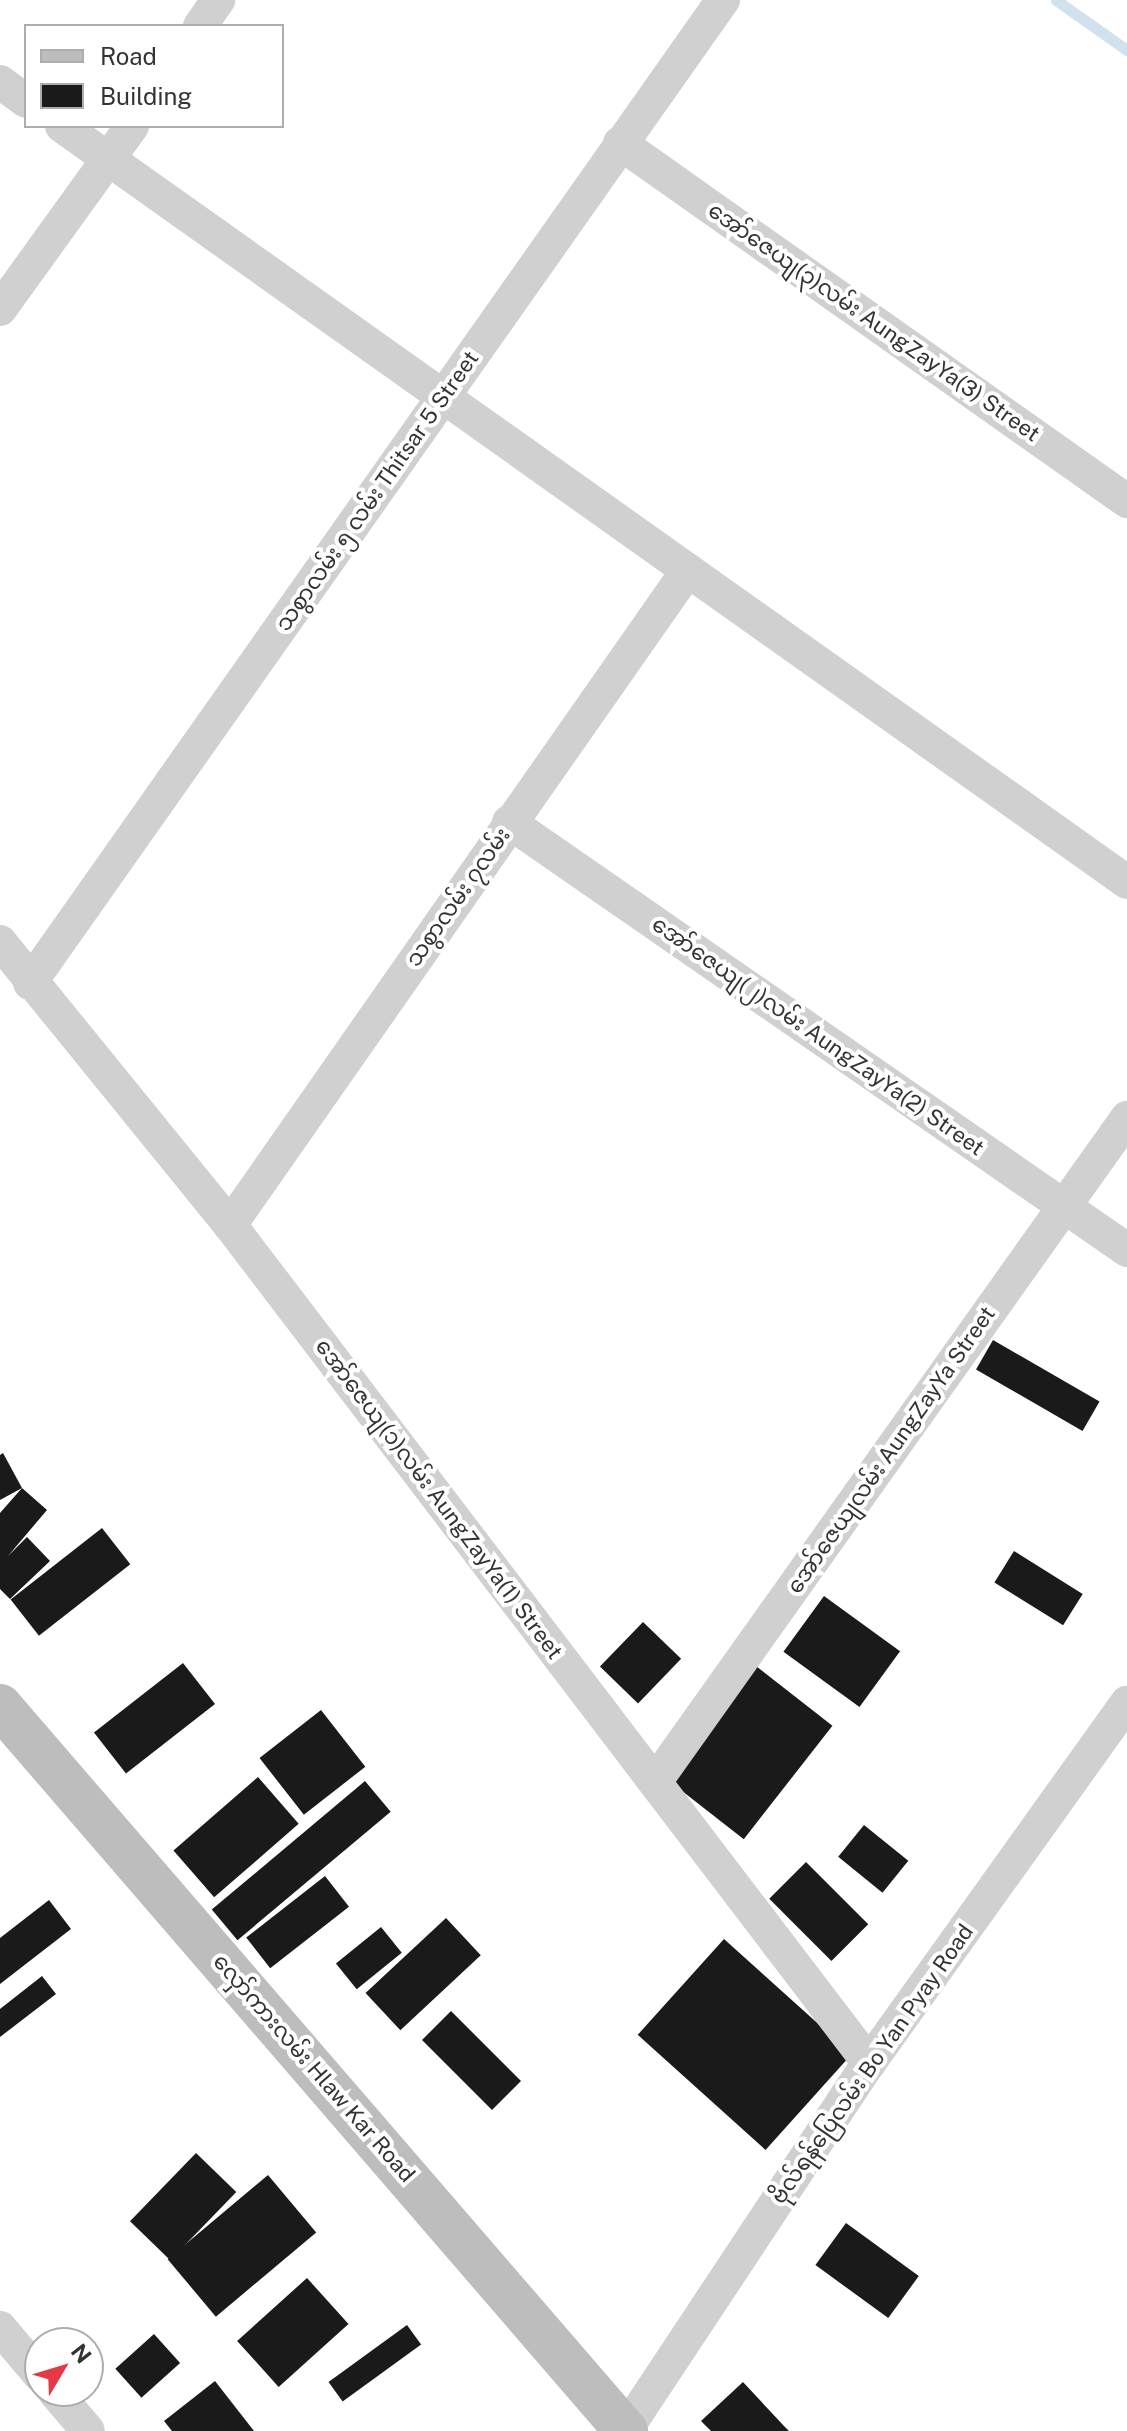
<!DOCTYPE html>
<meta charset="utf-8">
<style>
body{margin:0}
#map{position:relative;width:1127px;height:2431px;overflow:hidden;background:#fff;font-family:"Public Sans","Noto Sans Myanmar",sans-serif}
div>[style]{position:absolute}
[style*='--x']{left:calc(var(--x)*1px);top:calc(var(--y)*1px);width:calc(var(--w)*1px);rotate:calc(var(--a)*1deg)}
.stream>*{height:11px;margin:-5.5px;padding:0 5.5px;transform-origin:5.5px;border-radius:5.5px;background:#cfe2ee}
.building>*{inset:0;background:#1a1a1a;transform-origin:0 0}
.street>*{height:34px;margin:-17px;padding:0 17px;transform-origin:17px;border-radius:17px;background:#d0d0d0}
.secondary>*{height:44px;margin:-22px;padding:0 22px;transform-origin:22px;border-radius:22px;background:#bdbdbd}
span{translate:-50% -50%;white-space:nowrap;text-align:center;line-height:1.15;-webkit-text-stroke:8px #fff;paint-order:stroke}
.street-label{font-size:22px;color:#333}
.legend{position:absolute;left:24px;top:24px;width:260px;height:104px;box-sizing:border-box;background:#fff;border:2px solid #adadad;margin:0;padding:10px 14px;list-style:none;font-size:24px;color:#333}
.legend li{display:flex;align-items:center;gap:16px;height:40px}
.legend b{width:40px;border:2px solid #adadad}
.north{position:absolute;left:24px;top:2327px;width:80px;height:80px;box-sizing:border-box;background:#fff;border:2px solid #adadad;border-radius:50%;rotate:52deg;font-size:22px;font-weight:700;line-height:32px;text-align:center;color:#333}
.north::after{content:'';display:block;margin:auto;width:28px;height:36px;background:#e63946;clip-path:polygon(50% 0,100% 100%,50% 72%,0 100%)}
</style>
<div id="map">
<div class="stream">
<i style="--x:1056;--y:0;--w:87;--a:35.2"></i>
</div>
<div class="building">
<i style="left:993px;top:1340px;width:123px;height:34px;rotate:30deg"></i>
<i style="clip-path:polygon(3px 1453px,22px 1488px,0 1500px,0 1455px)"></i>
<i style="clip-path:polygon(22px 1488px,47px 1510px,8px 1556px,27px 1537px,50px 1561px,10px 1599px,0 1589px,0 1513px)"></i>
<i style="left:102px;top:1528px;width:46px;height:116px;rotate:52deg"></i>
<i style="left:1014px;top:1551px;width:81px;height:37px;rotate:32deg"></i>
<i style="left:824px;top:1596px;width:94px;height:69px;rotate:36deg"></i>
<i style="left:643px;top:1622px;width:53px;height:62px;rotate:44deg"></i>
<i style="left:183px;top:1663px;width:52px;height:113px;rotate:52deg"></i>
<i style="left:756px;top:1666px;width:97px;height:144px;rotate:38deg"></i>
<i style="left:321px;top:1710px;width:72px;height:78px;rotate:52deg"></i>
<i style="left:258px;top:1777px;width:62px;height:112px;rotate:49deg"></i>
<i style="left:365px;top:1781px;width:40px;height:200px;rotate:50deg"></i>
<i style="left:864px;top:1825px;width:57px;height:41px;rotate:39deg"></i>
<i style="left:806px;top:1862px;width:88px;height:52px;rotate:45deg"></i>
<i style="left:325px;top:1876px;width:39px;height:100px;rotate:52deg"></i>
<i style="clip-path:polygon(49px 1900px,71px 1929px,0 1984px,0 1938px)"></i>
<i style="left:446px;top:1918px;width:51px;height:110px;rotate:47deg"></i>
<i style="left:381px;top:1927px;width:33px;height:58px;rotate:51deg"></i>
<i style="left:724px;top:1939px;width:172px;height:129px;rotate:42deg"></i>
<i style="clip-path:polygon(42px 1976px,56px 1994px,0 2037px,0 2009px)"></i>
<i style="left:451px;top:2011px;width:99px;height:41px;rotate:45deg"></i>
<i style="left:196px;top:2153px;width:56px;height:95px;rotate:44deg"></i>
<i style="left:268px;top:2175px;width:75px;height:131px;rotate:50deg"></i>
<i style="left:846px;top:2223px;width:90px;height:52px;rotate:36deg"></i>
<i style="left:307px;top:2278px;width:62px;height:94px;rotate:48deg"></i>
<i style="left:407px;top:2325px;width:24px;height:97px;rotate:54deg"></i>
<i style="left:154px;top:2334px;width:39px;height:52px;rotate:48deg"></i>
<i style="clip-path:polygon(215px 2381px,254px 2431px,172px 2431px,164px 2421px)"></i>
<i style="clip-path:polygon(743px 2382px,784px 2426px,789px 2431px,711px 2431px,701px 2421px)"></i>
</div>
<div class="street">
<i style="--x:200;--y:26;--w:32;--a:-55"></i>
<i style="--x:0;--y:82;--w:32;--a:36"></i>
<i style="--x:62;--y:126;--w:1306;--a:35.37"></i>
<i style="--x:620;--y:143;--w:621;--a:35.23"></i>
<i style="--x:0;--y:309;--w:226;--a:-54.2"></i>
<i style="--x:509;--y:822;--w:752;--a:34.7"></i>
<i style="--x:0;--y:942;--w:365;--a:50.9"></i>
<i style="--x:230;--y:1225;--w:1054;--a:52.67"></i>
<i style="--x:30;--y:983;--w:1203;--a:-54.82"></i>
<i style="--x:230;--y:1225;--w:799;--a:-55.04"></i>
<i style="--x:655;--y:1782;--w:815;--a:-54.59"></i>
<i style="--x:0;--y:2328;--w:62;--a:49.6"></i>
<i style="--x:54;--y:2391;--w:52;--a:49.6"></i>
<i style="--x:625;--y:2431;--w:442;--a:-56.5"></i>
<i style="--x:869;--y:2063;--w:443;--a:-54.4"></i>
</div>
<div class="secondary">
<i style="--x:0;--y:1706;--w:958;--a:49.19"></i>
</div>
<div class="street-label">
<span style="left:874px;top:322px;rotate:35deg">အော်ဇေယျ(၃)လမ်း AungZayYa(3) Street</span>
<span style="left:377px;top:491px;rotate:-55deg">သစွာလမ်း ၅ လမ်း Thitsar 5 Street</span>
<span style="left:458px;top:897px;rotate:-55deg">သစွာလမ်း ၇လမ်း</span>
<span style="left:818px;top:1036px;rotate:35deg">အော်ဇေယျ(၂)လမ်း AungZayYa(2) Street</span>
<span style="left:891px;top:1450px;rotate:-55deg">အော်ဇေယျလမ်း AungZayYa Street</span>
<span style="left:439px;top:1499px;rotate:53deg">အော်ဇေယျ(၁)လမ်း AungZayYa(1) Street</span>
<span style="left:872px;top:2064px;rotate:-55deg">ဗိုလ်ရန်ပြေလမ်း Bo Yan Pyay Road</span>
<span style="left:314px;top:2068px;rotate:49deg">လှော်ကားလမ်း Hlaw Kar Road</span>
</div>
<ul class="legend">
<li><b style="height:10px;background:#bdbdbd"></b>Road</li>
<li><b style="height:22px;background:#1a1a1a"></b>Building</li>
</ul>
<div class="north">N</div>
</div>
